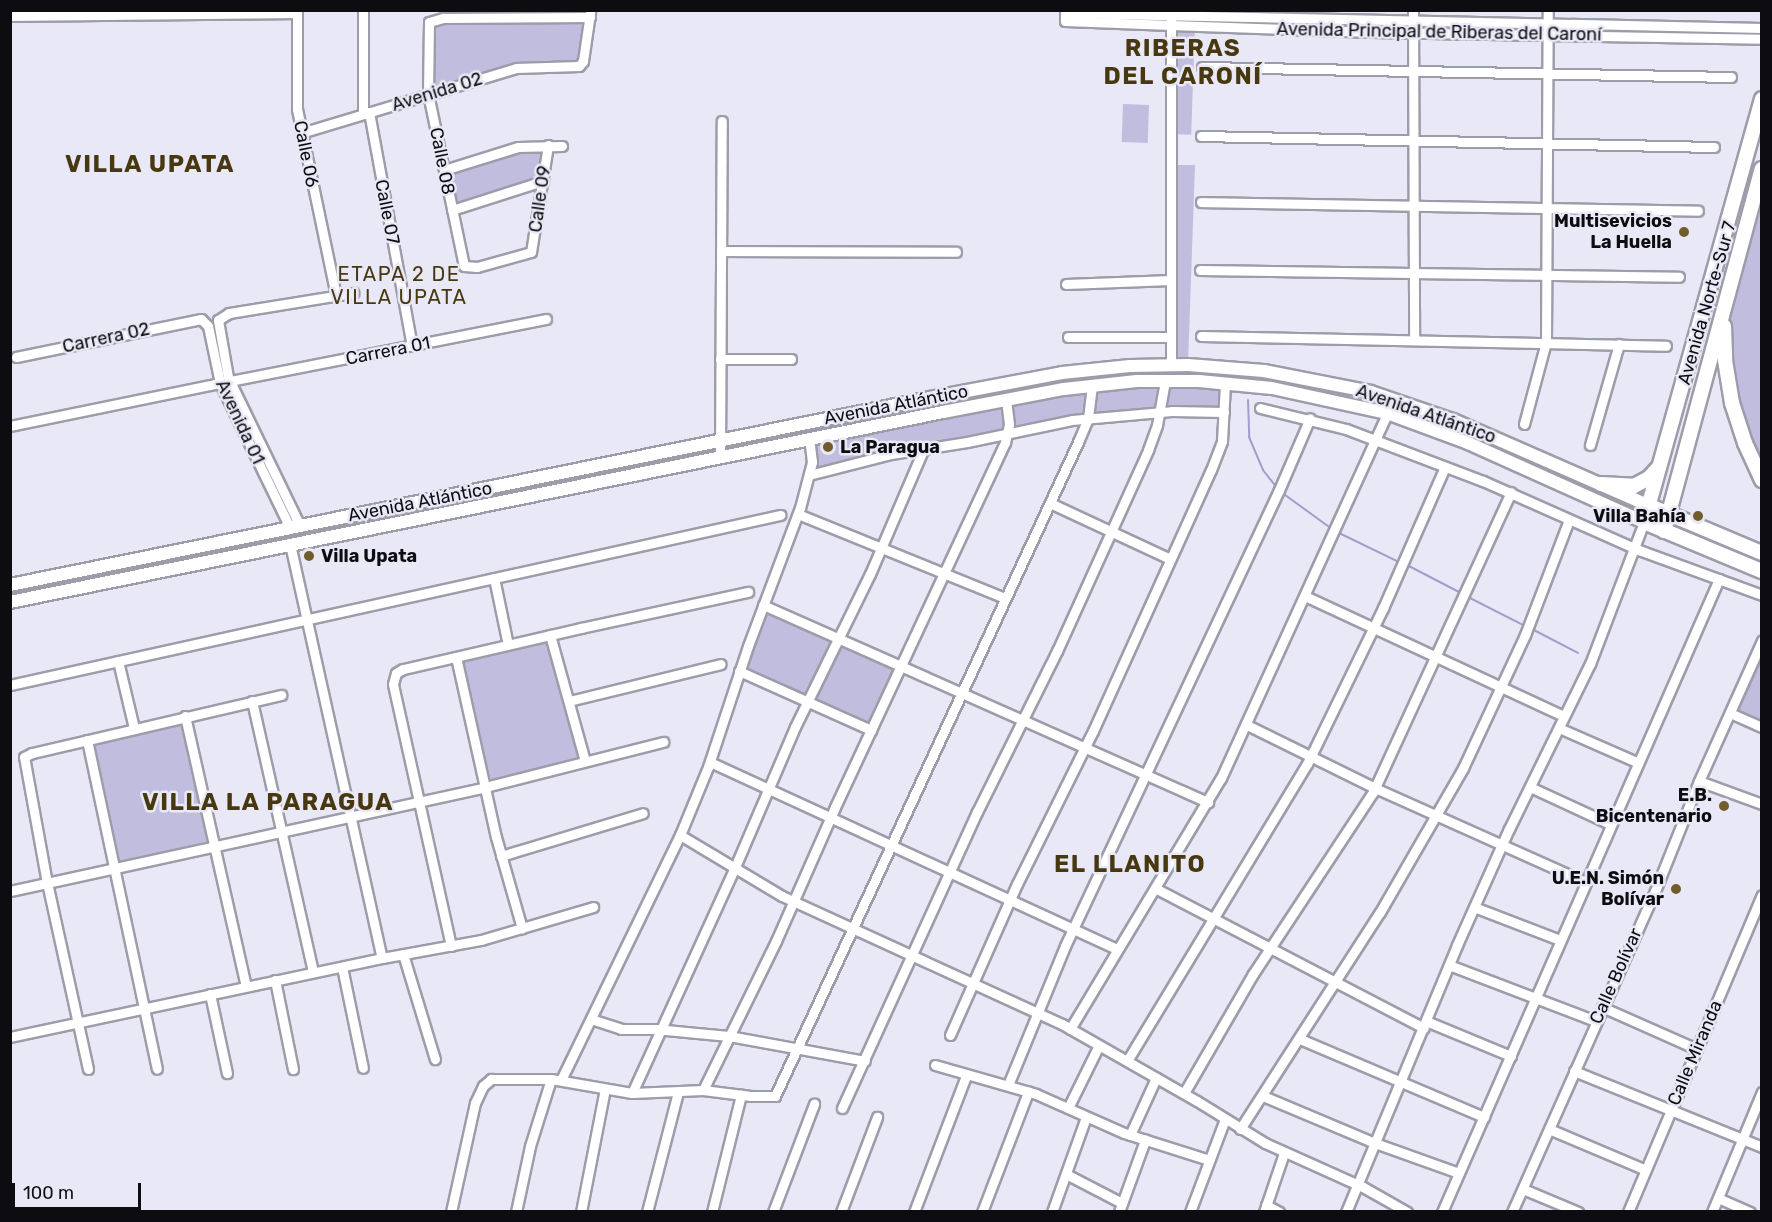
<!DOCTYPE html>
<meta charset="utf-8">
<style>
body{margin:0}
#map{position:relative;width:1772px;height:1222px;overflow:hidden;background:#e9e8f6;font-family:Rubik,sans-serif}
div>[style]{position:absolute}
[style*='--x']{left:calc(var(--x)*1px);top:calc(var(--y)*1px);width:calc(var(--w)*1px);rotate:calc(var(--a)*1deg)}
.green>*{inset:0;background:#c1bddf;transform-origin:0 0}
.stream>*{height:2px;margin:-1px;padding:0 1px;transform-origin:1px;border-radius:1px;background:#a39ccc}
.roads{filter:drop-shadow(2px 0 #9d9ca9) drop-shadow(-2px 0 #9d9ca9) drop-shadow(0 2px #9d9ca9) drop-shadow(0 -2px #9d9ca9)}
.minor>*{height:9px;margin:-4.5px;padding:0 4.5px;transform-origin:4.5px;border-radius:4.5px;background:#fff}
.tertiary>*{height:12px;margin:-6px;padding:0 6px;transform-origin:6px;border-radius:6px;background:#fff}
.secondary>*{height:14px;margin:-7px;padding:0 7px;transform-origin:7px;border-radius:7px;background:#fff}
.dots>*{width:16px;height:16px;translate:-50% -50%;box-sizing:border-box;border:3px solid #e9e8f6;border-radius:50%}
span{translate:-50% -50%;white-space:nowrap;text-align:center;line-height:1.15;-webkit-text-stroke:5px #e9e8f6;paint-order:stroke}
.street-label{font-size:18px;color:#0d0d11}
.poi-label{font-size:18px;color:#0d0d11;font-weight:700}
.right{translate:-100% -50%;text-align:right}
.left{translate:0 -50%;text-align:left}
.neighbourhood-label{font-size:20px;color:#473810;letter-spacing:1.5px}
.district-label{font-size:24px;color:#473810;font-weight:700;letter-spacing:1.5px}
.frame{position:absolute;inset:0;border:12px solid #0d0d11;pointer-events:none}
.scale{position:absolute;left:12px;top:1183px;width:129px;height:27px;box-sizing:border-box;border:3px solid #0d0d11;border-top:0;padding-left:8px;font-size:18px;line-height:21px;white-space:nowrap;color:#0d0d11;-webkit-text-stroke:4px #e9e8f6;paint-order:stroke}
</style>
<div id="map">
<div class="green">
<i style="clip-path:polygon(590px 17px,583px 61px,539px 67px,428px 94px,429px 22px)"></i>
<i style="left:1171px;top:25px;width:24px;height:109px;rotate:2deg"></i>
<i style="left:1123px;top:104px;width:26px;height:38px;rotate:2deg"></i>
<i style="clip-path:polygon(548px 145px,543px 181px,452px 210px,444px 170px,505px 150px)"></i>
<i style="clip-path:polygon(1170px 165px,1195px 165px,1188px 365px,1171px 365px)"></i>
<i style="clip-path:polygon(1761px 169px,1761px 480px,1738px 424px,1724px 305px)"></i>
<i style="clip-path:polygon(1225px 383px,1224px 412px,1096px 417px,809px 475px,809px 439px,1064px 389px)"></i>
<i style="left:763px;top:605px;width:151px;height:70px;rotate:24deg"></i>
<i style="left:550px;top:635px;width:131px;height:97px;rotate:74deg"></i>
<i style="clip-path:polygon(1761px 641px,1761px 727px,1730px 713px)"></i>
<i style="left:184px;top:716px;width:133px;height:100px;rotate:76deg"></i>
</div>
<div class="stream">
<i style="--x:1248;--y:400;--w:37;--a:88"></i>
<i style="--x:1249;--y:437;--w:36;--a:67"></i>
<i style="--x:1263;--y:470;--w:23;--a:52"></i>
<i style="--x:1281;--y:492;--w:63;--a:36"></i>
<i style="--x:1337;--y:532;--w:69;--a:25.8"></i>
<i style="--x:1405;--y:564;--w:63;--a:27.4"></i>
<i style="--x:1466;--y:596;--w:66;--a:27"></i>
<i style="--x:1530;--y:628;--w:54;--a:27.5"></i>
</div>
<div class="roads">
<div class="minor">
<i style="--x:297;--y:10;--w:99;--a:90"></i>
<i style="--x:297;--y:109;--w:190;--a:78.2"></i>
<i style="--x:363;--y:10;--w:104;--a:90"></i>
<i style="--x:1413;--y:10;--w:330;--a:89.8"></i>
<i style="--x:10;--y:16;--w:287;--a:-0.6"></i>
<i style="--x:1171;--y:20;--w:345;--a:90"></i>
<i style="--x:1762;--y:28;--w:697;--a:-178.77"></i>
<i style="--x:1065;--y:13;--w:8;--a:90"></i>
<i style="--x:1065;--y:21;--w:106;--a:2.2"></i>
<i style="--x:1171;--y:25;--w:201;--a:2"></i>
<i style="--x:1372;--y:32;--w:390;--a:1"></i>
<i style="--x:1202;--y:67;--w:529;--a:1.08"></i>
<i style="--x:369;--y:112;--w:238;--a:79.6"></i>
<i style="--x:301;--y:133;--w:225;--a:-16.8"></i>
<i style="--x:516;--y:68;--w:63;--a:-1.8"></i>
<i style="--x:579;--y:66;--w:6;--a:-51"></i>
<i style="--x:583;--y:61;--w:49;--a:-81.7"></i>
<i style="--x:1201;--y:136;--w:513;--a:1.23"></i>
<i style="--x:548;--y:145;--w:108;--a:99"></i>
<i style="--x:531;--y:252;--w:56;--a:164.5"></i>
<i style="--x:477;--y:267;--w:13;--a:-176"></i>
<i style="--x:464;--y:266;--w:176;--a:-101.8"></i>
<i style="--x:428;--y:94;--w:72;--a:-89.2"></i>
<i style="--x:429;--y:22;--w:15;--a:-16"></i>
<i style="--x:443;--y:18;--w:147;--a:-0.4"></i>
<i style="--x:444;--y:170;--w:77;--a:-17.3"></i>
<i style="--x:518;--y:147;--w:44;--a:-1.3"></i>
<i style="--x:1201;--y:202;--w:497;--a:1"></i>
<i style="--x:452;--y:210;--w:96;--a:-17.7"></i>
<i style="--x:721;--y:251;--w:235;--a:0.2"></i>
<i style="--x:1200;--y:270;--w:479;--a:0.8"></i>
<i style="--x:1066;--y:284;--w:105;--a:-2.2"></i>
<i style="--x:1201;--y:336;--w:465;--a:1.2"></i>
<i style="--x:1068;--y:337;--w:103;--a:0"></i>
<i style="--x:16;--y:357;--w:189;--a:-11.6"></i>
<i style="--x:201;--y:319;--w:10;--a:45"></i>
<i style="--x:208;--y:326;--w:58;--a:78.1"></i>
<i style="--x:220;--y:383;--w:161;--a:64.2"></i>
<i style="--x:720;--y:359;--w:71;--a:0"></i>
<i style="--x:230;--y:381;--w:322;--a:-11.1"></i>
<i style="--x:1260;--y:408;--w:89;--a:13.7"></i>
<i style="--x:1346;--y:429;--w:147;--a:20.8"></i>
<i style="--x:1483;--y:481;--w:171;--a:23.9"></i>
<i style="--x:1639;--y:550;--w:131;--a:20.1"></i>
<i style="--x:1524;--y:424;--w:85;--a:-75"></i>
<i style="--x:1546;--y:342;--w:332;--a:-89.7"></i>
<i style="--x:10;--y:426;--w:214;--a:-11.6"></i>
<i style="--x:1590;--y:445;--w:105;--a:-74"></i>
<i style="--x:720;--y:457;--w:336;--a:-89.7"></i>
<i style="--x:809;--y:475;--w:85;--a:-14.4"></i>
<i style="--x:891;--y:454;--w:77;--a:-9"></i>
<i style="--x:967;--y:442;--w:107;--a:-11.8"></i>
<i style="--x:1072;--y:420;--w:100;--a:-5.1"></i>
<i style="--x:1172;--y:411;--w:52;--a:1.1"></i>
<i style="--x:1050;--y:503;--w:132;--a:25"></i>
<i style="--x:798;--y:514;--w:223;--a:22.1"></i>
<i style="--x:300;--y:526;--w:165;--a:-115.8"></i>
<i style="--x:228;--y:377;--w:58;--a:-100"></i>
<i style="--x:218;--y:320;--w:13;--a:-32"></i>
<i style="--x:229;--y:313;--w:126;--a:-9.2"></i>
<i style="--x:290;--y:544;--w:424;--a:77.5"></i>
<i style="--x:494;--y:578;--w:68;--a:78.2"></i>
<i style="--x:1305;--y:596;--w:285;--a:24.9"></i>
<i style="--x:763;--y:605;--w:487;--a:23.9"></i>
<i style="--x:550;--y:635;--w:131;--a:74.5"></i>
<i style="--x:456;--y:657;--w:184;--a:77.5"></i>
<i style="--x:496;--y:837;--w:95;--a:74.1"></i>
<i style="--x:118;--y:661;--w:69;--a:76.6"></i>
<i style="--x:739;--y:671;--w:145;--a:24.1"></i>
<i style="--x:10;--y:685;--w:789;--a:-12.45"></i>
<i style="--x:252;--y:701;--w:278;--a:77.3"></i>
<i style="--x:569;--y:701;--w:156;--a:-13.7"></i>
<i style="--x:1730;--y:713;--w:35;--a:24"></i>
<i style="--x:185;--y:716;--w:277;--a:77.3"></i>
<i style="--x:1247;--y:725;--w:143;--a:26.2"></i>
<i style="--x:1375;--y:788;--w:230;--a:24.1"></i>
<i style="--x:1559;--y:728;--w:85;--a:23.6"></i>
<i style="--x:87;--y:740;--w:336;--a:78"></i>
<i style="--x:710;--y:762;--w:448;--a:24.7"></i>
<i style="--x:1699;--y:781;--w:67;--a:20.1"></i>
<i style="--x:1530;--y:787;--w:88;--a:24.8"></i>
<i style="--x:680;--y:835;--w:119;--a:30.9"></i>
<i style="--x:782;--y:896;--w:308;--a:24.6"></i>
<i style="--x:1062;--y:1024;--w:155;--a:29.7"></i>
<i style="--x:1197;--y:1101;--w:80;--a:31.7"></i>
<i style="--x:1265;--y:1143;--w:107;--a:24.2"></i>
<i style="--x:1363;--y:1187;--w:51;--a:29.6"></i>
<i style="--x:501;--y:856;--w:148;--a:-16.8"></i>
<i style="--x:1155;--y:888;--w:303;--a:27.5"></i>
<i style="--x:10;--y:891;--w:486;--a:-12.3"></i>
<i style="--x:485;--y:787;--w:184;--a:-14.2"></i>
<i style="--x:1474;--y:907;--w:92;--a:21"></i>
<i style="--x:451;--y:946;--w:268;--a:-102.5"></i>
<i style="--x:393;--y:684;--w:11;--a:-75"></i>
<i style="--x:396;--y:673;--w:8;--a:-30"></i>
<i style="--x:403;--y:669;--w:183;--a:-13"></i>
<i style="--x:581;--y:628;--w:171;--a:-12.2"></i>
<i style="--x:403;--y:954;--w:110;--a:73.1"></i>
<i style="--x:1449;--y:965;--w:157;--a:20.9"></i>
<i style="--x:342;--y:967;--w:103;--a:78.3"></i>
<i style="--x:275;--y:980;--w:91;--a:78.6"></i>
<i style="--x:210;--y:994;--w:81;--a:77.9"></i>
<i style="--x:1602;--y:1007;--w:104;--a:23.9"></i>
<i style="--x:591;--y:1019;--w:32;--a:18"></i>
<i style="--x:621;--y:1029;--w:34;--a:0"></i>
<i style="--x:655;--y:1029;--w:74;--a:5.4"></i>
<i style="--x:729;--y:1036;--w:138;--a:10.4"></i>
<i style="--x:1426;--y:1021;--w:92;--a:22.4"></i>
<i style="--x:1070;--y:1029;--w:293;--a:-59"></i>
<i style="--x:1221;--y:778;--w:401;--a:-65.5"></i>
<i style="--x:950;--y:1035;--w:165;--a:-66.1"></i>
<i style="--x:1017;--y:884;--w:171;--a:-63.6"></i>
<i style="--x:1093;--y:731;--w:286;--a:-65.7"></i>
<i style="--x:1211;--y:470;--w:31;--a:-69"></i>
<i style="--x:1222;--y:441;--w:58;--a:-87"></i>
<i style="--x:10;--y:1037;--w:380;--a:-12"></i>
<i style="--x:382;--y:958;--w:101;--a:-10.3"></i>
<i style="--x:481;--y:940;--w:117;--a:-16.4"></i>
<i style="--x:1300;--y:1039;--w:200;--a:23"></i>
<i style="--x:1127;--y:1061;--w:347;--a:-58.8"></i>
<i style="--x:1307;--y:764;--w:174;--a:-64"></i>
<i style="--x:1383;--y:608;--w:154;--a:-66.3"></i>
<i style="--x:935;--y:1065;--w:105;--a:16"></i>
<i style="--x:1036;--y:1094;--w:96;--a:23.9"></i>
<i style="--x:1124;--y:1133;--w:89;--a:17.6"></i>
<i style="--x:88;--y:1069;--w:190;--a:-102.4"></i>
<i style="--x:47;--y:883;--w:128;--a:-100.3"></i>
<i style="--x:24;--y:757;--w:9;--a:-27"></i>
<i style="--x:32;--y:753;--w:256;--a:-13.1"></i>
<i style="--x:1574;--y:1071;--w:203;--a:22"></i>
<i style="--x:561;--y:1080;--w:272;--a:-64.1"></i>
<i style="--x:680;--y:835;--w:74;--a:-67.6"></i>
<i style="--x:708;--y:767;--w:127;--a:-71.7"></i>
<i style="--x:748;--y:646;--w:147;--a:-69.4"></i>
<i style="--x:800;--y:508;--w:48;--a:-75.4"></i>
<i style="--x:812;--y:462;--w:23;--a:-97"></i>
<i style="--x:1008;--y:1085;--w:150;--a:-67.7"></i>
<i style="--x:1065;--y:946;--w:504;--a:-64.86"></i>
<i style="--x:1279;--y:490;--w:78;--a:-66.7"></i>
<i style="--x:703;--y:1090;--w:166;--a:-63.9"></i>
<i style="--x:776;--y:941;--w:146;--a:-66.2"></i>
<i style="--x:835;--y:807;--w:402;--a:-65"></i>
<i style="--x:1005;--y:443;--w:19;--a:-78"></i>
<i style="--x:1009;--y:424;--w:24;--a:-97"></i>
<i style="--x:632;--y:1093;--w:248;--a:-65.5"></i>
<i style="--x:735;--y:867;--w:152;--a:-66.8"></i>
<i style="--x:795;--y:727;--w:170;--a:-63.9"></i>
<i style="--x:870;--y:574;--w:137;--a:-66.8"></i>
<i style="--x:1184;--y:1093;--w:138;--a:-59.9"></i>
<i style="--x:1253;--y:974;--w:218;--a:-56.6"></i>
<i style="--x:1373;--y:792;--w:330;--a:-65.3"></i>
<i style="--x:1263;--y:1096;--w:121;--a:22.8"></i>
<i style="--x:1375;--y:1143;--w:89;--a:19.7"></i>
<i style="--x:842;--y:1108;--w:325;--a:-65.5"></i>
<i style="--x:977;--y:812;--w:180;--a:-63.6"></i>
<i style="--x:1057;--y:651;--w:221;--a:-65.6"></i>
<i style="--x:1148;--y:450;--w:27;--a:-70"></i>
<i style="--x:1157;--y:425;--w:45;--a:-79.7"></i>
<i style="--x:1068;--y:1108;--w:70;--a:-63.8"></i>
<i style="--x:1240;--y:1129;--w:258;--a:-57.2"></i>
<i style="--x:1380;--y:912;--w:166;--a:-60"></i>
<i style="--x:1463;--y:768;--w:147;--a:-65"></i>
<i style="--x:1525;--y:635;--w:123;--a:-69.1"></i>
<i style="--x:1549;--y:1129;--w:105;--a:22.9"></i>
<i style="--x:1130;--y:1135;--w:63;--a:-65.5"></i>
<i style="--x:1066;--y:1174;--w:63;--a:27.4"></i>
<i style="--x:1523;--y:1189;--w:60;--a:22.7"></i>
<i style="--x:1718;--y:1198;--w:35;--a:24"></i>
<i style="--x:1266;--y:1205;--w:15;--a:28"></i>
<i style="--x:451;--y:1212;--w:112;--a:-77.6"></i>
<i style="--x:475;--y:1103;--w:19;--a:-65"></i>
<i style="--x:483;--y:1086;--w:11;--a:-41"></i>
<i style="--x:491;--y:1079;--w:60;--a:0"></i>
<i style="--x:551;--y:1079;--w:82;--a:9.8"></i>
<i style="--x:632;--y:1093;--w:71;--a:-2.4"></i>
<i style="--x:703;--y:1090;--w:48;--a:7.1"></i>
<i style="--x:751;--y:1096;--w:24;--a:0"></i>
<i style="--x:775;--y:1096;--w:721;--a:-65.14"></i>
<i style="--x:1078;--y:442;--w:26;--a:-67"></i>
<i style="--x:1088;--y:418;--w:33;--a:-83"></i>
<i style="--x:516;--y:1212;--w:67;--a:-78"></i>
<i style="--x:530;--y:1146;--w:70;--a:-72.6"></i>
<i style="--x:581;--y:1212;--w:125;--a:-79"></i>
<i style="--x:647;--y:1212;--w:124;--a:-75.5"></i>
<i style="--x:712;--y:1212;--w:121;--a:-76.1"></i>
<i style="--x:773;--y:1212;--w:116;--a:-69.2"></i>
<i style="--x:841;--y:1212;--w:102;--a:-69.2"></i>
<i style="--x:914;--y:1212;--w:146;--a:-69.1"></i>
<i style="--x:982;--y:1212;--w:129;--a:-69"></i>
<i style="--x:1052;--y:1212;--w:101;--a:-70.3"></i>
<i style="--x:1119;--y:1212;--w:77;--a:-70.1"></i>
<i style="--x:1190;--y:1212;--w:99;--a:-69.4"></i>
<i style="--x:1264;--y:1212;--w:62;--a:-71.3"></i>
<i style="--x:1346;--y:1212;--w:289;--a:-67.4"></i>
<i style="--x:1457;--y:945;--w:127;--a:-65.9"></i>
<i style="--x:1509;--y:829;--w:184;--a:-63.9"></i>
<i style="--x:1590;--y:664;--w:152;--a:-69.2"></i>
<i style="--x:1442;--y:1212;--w:691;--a:-66.37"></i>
<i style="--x:1512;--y:1212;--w:351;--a:-66"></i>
<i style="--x:1655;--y:891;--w:118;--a:-68.2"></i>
<i style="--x:1699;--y:781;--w:154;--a:-65.8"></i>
<i style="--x:1628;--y:1212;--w:344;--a:-67.1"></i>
<i style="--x:1712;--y:1212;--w:130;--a:-67.4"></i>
</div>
<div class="tertiary">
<i style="--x:10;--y:585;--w:939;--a:-11.49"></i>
<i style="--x:930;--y:398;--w:134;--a:-10.7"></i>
<i style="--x:1062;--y:373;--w:68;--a:-5.9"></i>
<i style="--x:1130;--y:366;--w:58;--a:-1"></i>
<i style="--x:1188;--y:365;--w:76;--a:4.5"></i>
<i style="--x:1264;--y:371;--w:109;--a:11.1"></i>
<i style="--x:1371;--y:392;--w:87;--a:18.9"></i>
<i style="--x:1453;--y:420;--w:215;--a:23.6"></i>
<i style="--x:10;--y:602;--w:952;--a:-11.51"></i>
<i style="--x:943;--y:412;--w:123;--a:-10.8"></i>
<i style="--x:1064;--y:389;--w:73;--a:-6.3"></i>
<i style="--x:1137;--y:381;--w:62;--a:0"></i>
<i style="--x:1199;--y:381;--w:73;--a:5.5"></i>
<i style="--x:1272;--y:388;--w:118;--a:12.3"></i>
<i style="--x:1387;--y:413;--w:86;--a:20.3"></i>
<i style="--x:1468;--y:443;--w:193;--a:24.2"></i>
</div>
<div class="secondary">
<i style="--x:1762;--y:99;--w:439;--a:105.6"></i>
<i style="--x:1644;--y:522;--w:128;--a:22.6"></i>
<i style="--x:1724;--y:326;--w:34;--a:88"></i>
<i style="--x:1725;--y:360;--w:44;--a:80.8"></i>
<i style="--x:1732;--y:403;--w:42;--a:72"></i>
<i style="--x:1745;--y:443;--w:41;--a:65.3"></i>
<i style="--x:1601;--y:484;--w:33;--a:3"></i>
<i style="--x:1634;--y:486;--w:17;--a:-28"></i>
<i style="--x:1649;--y:478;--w:15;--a:-48"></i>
<i style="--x:1650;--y:506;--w:121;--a:22.8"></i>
<i style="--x:1664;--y:531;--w:375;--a:-74.9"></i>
</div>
</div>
<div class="dots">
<i style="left:1684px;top:232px;background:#705d2b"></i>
<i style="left:828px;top:447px;background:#705d2b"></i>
<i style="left:1698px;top:516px;background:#705d2b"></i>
<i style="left:309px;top:556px;background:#705d2b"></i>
<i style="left:1724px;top:806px;background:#705d2b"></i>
<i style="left:1676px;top:889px;background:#705d2b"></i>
</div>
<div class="street-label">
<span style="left:1439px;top:32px;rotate:1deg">Avenida Principal de Riberas del Caroní</span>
<span style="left:437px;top:92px;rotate:-17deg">Avenida 02</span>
<span style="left:306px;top:154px;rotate:79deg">Calle 06</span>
<span style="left:442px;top:161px;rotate:79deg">Calle 08</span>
<span style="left:540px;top:199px;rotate:-82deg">Calle 09</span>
<span style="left:387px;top:212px;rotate:79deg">Calle 07</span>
<span style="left:1707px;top:303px;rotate:-74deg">Avenida Norte-Sur 7</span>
<span style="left:106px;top:338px;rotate:-12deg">Carrera 02</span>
<span style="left:388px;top:351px;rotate:-11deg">Carrera 01</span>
<span style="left:896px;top:405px;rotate:-11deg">Avenida Atlántico</span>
<span style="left:1426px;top:414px;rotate:19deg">Avenida Atlántico</span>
<span style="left:240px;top:422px;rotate:65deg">Avenida 01</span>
<span style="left:420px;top:502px;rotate:-11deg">Avenida Atlántico</span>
<span style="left:1616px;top:976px;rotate:-66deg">Calle Bolívar</span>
<span style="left:1695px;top:1053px;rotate:-67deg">Calle Miranda</span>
</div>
<div class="poi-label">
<span class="right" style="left:1672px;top:232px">Multisevicios<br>La Huella</span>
<span class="left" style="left:840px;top:447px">La Paragua</span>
<span class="right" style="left:1686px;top:516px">Villa Bahía</span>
<span class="left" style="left:321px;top:556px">Villa Upata</span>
<span class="right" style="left:1712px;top:806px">E.B.<br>Bicentenario</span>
<span class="right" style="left:1664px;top:889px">U.E.N. Simón<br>Bolívar</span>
</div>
<div class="neighbourhood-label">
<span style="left:399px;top:286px">ETAPA 2 DE<br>VILLA UPATA</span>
</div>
<div class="district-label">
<span style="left:1183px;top:63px">RIBERAS<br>DEL CARONÍ</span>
<span style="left:150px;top:165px">VILLA UPATA</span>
<span style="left:268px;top:803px">VILLA LA PARAGUA</span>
<span style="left:1130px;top:865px">EL LLANITO</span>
</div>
<div class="frame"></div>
<div class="scale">100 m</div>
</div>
